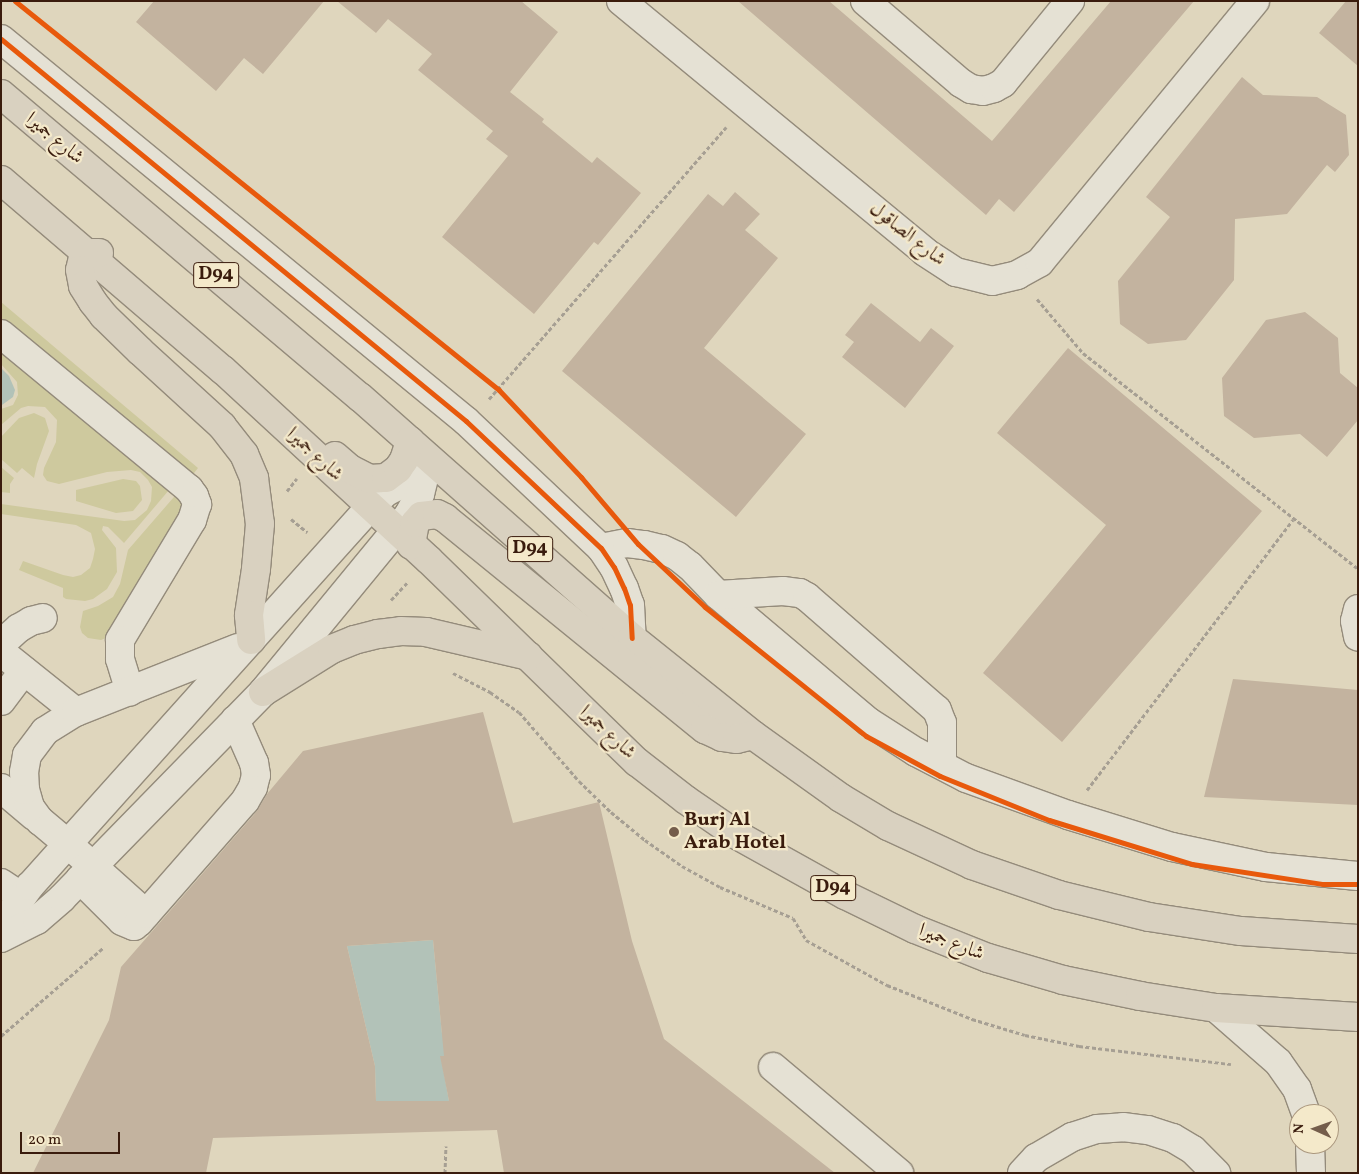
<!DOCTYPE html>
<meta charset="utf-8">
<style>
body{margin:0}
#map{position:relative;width:1359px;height:1174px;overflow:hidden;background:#dfd6bd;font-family:Vollkorn,Amiri,serif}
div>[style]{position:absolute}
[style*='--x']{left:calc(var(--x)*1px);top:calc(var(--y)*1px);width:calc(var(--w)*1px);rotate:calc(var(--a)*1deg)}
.green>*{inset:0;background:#cec99e}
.water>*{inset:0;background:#b2c2b8}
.building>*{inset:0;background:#c3b39f}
.path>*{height:3px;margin-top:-1.5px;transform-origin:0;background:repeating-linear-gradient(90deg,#a69f93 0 4px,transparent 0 6.5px)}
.roads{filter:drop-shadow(1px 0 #948b7b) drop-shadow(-1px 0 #948b7b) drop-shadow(0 1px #948b7b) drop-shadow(0 -1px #948b7b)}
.minor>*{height:28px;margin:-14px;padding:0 14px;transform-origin:14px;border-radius:14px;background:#e5e1d4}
.major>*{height:28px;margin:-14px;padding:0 14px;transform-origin:14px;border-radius:14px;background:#d9d1c0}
.cycleway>*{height:5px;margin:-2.5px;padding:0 2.5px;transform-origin:2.5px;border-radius:2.5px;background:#e8590c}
.dots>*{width:14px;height:14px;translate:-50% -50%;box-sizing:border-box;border:2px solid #f4e9ca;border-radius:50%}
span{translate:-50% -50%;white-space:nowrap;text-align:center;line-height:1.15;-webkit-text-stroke:4.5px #f4e9ca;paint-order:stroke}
.shield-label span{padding:1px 4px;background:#f4e9ca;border:1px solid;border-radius:4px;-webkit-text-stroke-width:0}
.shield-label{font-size:19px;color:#3a1c0d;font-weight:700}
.street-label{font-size:20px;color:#3a1c0d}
.poi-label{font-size:20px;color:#3a1c0d;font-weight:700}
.left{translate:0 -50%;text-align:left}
.frame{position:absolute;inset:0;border:2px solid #3a1c0d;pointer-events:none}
.north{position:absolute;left:1289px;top:1104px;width:50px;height:50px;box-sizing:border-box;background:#f4e9ca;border:1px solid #aa977e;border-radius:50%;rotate:272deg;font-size:14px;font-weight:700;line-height:20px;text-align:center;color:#3a1c0d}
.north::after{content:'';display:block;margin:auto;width:18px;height:22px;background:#745d4b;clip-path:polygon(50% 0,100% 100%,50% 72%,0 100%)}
.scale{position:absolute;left:20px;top:1132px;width:100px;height:22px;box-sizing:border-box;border:2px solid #3a1c0d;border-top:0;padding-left:6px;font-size:15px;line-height:18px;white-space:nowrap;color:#3a1c0d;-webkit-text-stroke:4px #f4e9ca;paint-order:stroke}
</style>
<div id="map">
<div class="green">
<i style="clip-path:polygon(1px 302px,198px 468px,187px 482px,1px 328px)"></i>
<i style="clip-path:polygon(1px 339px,175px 483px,124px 543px,108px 527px,103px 526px,102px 530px,116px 548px,117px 572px,107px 589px,93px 599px,85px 601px,66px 599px,63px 597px,63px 588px,19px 570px,23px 561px,63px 575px,73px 577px,81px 575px,90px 568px,93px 559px,95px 549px,91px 533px,76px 525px,1px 514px,1px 504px,124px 521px,135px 520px,147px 510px,151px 501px,152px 487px,148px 480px,140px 472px,131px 470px,107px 472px,59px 484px,47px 481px,43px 475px,44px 468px,56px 442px,57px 420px,45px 407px,28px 406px,21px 408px,1px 425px,1px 409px,13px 405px,18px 395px,17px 382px,1px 364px)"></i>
<i style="clip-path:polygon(34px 413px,45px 418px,49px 431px,37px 464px,34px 478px,22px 468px,17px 473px,1px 459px,1px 437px,19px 418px)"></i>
<i style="clip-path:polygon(1px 467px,14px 478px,10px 484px,10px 493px,1px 492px)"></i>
<i style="clip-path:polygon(123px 479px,136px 481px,140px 486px,142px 500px,133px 511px,116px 513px,76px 501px,76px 490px)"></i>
<i style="clip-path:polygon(180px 490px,186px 511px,126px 602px,108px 637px,101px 640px,88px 638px,82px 633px,80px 627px,83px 611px,98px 606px,113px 597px,120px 584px,128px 550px)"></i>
</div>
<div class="water">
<i style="clip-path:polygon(1px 368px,9px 376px,15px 390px,13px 397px,2px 405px)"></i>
<i style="clip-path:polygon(433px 940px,442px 1034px,463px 1056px,441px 1057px,449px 1101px,376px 1101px,375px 1066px,347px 946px)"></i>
</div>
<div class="building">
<i style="clip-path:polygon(154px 1px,324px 1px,263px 74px,244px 58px,216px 91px,136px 22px)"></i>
<i style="clip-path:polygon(337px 1px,521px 1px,558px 32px,510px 92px,544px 119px,542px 122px,592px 163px,597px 157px,641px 193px,598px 245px,594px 242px,534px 314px,442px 237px,508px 156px,486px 139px,493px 131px,418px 70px,432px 54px,388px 19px,376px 33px)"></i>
<i style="clip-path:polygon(738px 1px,829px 1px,992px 141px,1111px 1px,1194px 1px,1014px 212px,999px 199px,986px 215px)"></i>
<i style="clip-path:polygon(1346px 1px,1358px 1px,1358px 66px,1319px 33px)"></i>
<i style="clip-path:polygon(1242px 77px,1263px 95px,1317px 97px,1346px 115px,1349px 155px,1335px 172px,1327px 165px,1287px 214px,1235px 219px,1234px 280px,1186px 340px,1148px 344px,1120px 324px,1118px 281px,1170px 217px,1146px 197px)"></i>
<i style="clip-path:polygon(735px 192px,760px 214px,745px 230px,778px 258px,704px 348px,806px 434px,736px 517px,562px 371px,708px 194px,723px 206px)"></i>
<i style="clip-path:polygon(871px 303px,920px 342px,931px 328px,954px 346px,905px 408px,842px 357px,854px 342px,845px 335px)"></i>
<i style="clip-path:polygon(1305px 312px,1338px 338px,1340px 373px,1358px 388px,1358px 420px,1327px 457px,1300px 434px,1254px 438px,1224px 416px,1222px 378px,1266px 320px)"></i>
<i style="clip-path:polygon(1068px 348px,1262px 511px,1062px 742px,983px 673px,1106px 525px,997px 433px)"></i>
<i style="clip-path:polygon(1233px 679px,1358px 690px,1358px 805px,1204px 797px)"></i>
<i style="clip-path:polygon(evenodd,483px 712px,513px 823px,599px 802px,632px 941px,664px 1039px,835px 1173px,504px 1173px,497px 1130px,213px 1138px,206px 1173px,33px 1173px,109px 1020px,121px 967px,257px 811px,267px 794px,303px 751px,483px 712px,433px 940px,444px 1056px,440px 1056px,449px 1101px,376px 1101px,375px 1066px,347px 946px,433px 940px)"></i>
</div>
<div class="path">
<i style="--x:1037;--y:299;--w:71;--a:49.6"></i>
<i style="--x:1083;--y:353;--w:350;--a:38.1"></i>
<i style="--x:489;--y:399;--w:361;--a:-48.9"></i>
<i style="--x:287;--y:491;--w:16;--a:-52"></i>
<i style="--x:291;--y:519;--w:21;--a:39"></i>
<i style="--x:391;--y:600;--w:25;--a:-47"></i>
<i style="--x:453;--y:673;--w:42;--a:27.2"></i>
<i style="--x:490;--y:692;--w:35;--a:35"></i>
<i style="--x:519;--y:712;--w:91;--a:49"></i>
<i style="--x:579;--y:781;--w:45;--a:44.1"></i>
<i style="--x:611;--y:812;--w:44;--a:39.5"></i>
<i style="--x:645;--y:840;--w:45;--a:35.1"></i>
<i style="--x:682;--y:866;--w:43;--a:28.9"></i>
<i style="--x:720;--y:887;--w:79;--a:23"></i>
<i style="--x:793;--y:918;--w:26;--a:59"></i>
<i style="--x:806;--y:940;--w:93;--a:29.1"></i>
<i style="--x:887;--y:985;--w:92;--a:21.8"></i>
<i style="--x:972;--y:1019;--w:55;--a:16.8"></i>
<i style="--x:1025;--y:1035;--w:55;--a:11.5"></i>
<i style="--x:1079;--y:1046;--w:153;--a:6.8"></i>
<i style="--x:1087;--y:790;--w:340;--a:-52.7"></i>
<i style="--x:1;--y:1036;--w:136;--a:-40.8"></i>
<i style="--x:445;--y:1173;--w:27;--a:-88"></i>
</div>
<div class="roads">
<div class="minor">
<i style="--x:621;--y:1;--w:394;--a:39.5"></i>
<i style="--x:925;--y:252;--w:37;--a:33"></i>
<i style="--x:956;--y:272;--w:37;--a:14"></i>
<i style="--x:992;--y:281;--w:26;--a:-13"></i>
<i style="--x:1017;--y:275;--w:26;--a:-29"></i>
<i style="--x:1040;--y:262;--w:338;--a:-50.5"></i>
<i style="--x:865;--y:1;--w:126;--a:40.5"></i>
<i style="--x:961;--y:83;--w:12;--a:31"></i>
<i style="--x:971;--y:89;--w:12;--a:9"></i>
<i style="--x:983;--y:91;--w:11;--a:-15"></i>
<i style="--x:994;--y:88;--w:10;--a:-29"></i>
<i style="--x:1003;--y:83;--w:106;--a:-50.7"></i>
<i style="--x:1;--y:39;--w:602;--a:39.4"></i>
<i style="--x:466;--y:421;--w:185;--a:43.3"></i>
<i style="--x:601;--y:548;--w:23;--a:56"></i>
<i style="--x:614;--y:567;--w:23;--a:65"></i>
<i style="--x:624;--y:588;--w:18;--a:71"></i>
<i style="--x:630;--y:605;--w:33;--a:87"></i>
<i style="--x:1;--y:334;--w:244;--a:39.5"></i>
<i style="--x:189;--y:489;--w:9;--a:54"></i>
<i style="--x:194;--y:496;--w:9;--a:69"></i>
<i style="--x:197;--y:504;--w:17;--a:107"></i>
<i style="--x:192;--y:520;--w:140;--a:121"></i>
<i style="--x:120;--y:640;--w:19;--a:90"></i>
<i style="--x:120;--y:659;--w:34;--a:73"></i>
<i style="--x:601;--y:548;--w:26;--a:-11"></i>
<i style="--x:627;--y:543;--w:17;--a:7"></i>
<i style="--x:644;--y:545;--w:18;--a:13"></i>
<i style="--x:662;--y:549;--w:17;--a:25"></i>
<i style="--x:677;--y:556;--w:16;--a:38"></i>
<i style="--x:690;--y:566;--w:40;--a:46"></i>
<i style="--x:718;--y:595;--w:197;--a:40.1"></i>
<i style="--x:869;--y:722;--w:56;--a:32.6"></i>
<i style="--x:916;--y:752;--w:56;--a:27.5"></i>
<i style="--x:966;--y:778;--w:109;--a:19.9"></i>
<i style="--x:1068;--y:815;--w:109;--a:17.1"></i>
<i style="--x:1172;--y:847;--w:96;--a:12"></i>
<i style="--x:1266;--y:867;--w:92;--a:5.6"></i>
<i style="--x:718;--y:595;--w:65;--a:-3.5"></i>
<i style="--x:783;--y:591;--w:17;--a:7"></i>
<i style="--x:800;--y:593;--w:8;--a:30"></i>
<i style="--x:807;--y:597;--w:172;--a:41"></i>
<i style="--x:937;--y:710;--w:14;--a:69"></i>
<i style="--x:942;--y:723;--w:42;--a:90"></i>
<i style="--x:1358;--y:609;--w:12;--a:104"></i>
<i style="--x:1355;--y:621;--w:16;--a:79"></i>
<i style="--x:1;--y:644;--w:24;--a:-42"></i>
<i style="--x:19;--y:628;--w:14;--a:-30"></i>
<i style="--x:31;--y:621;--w:12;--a:-14"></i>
<i style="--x:1;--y:652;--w:96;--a:38.7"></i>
<i style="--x:1;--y:701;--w:38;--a:-53"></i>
<i style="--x:1;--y:788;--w:43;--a:40.3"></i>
<i style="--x:80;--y:879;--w:59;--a:45"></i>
<i style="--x:122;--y:921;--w:13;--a:23"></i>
<i style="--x:134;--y:926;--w:6;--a:-39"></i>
<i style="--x:139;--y:922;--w:161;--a:-48.8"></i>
<i style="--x:245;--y:801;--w:16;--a:-60"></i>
<i style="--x:253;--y:787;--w:12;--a:-76"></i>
<i style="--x:256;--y:775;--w:12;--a:-99"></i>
<i style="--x:254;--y:763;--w:47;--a:-113.8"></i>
<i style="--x:1;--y:883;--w:25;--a:34"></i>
<i style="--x:146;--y:914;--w:103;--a:-138.1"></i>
<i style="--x:69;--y:845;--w:38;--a:-140"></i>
<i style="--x:40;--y:821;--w:17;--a:-126"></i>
<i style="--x:30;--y:807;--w:18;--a:-106"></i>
<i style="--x:25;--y:790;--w:18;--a:-93"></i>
<i style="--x:24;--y:772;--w:17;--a:-80"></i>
<i style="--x:27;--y:755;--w:30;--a:-53"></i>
<i style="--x:45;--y:731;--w:36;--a:-32"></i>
<i style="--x:76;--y:712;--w:174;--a:-21.6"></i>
<i style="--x:1;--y:933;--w:17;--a:-66"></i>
<i style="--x:8;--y:917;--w:38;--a:-55"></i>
<i style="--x:30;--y:886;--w:509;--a:-48.1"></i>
<i style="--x:370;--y:507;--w:22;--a:-43"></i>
<i style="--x:386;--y:492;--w:37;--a:-27"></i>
<i style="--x:1;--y:938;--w:40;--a:-26.6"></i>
<i style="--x:37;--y:920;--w:33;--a:-41"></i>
<i style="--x:62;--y:898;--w:288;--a:-45.7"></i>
<i style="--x:263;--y:692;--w:230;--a:-50.6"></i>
<i style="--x:409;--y:514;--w:23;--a:-61"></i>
<i style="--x:420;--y:494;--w:36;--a:-76"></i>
<i style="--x:1216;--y:1008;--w:82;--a:41.1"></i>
<i style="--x:1278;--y:1062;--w:33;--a:55"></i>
<i style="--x:1297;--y:1089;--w:27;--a:70"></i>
<i style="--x:773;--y:1067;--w:165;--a:40.1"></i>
<i style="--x:1310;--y:1144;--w:29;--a:88"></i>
<i style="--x:1022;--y:1173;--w:21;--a:-47"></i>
<i style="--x:1036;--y:1158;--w:42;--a:-30.3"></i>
<i style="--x:1072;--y:1137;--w:26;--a:-18"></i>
<i style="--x:1097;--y:1129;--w:26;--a:-4"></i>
<i style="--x:1123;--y:1127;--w:25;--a:7"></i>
<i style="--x:1148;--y:1130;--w:26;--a:18"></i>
<i style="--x:1173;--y:1138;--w:23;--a:31"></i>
<i style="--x:1193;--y:1150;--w:33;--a:45"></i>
</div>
<div class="major">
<i style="--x:1;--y:94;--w:470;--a:40.2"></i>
<i style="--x:360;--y:397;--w:363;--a:41.5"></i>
<i style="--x:632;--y:638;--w:155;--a:38.7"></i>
<i style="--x:753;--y:735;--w:108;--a:35.6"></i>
<i style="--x:841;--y:798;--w:55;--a:30.8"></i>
<i style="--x:888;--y:826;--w:93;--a:24.9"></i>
<i style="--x:972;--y:865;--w:92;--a:19"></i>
<i style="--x:1059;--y:895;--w:93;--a:13.7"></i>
<i style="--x:1149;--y:917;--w:93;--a:8.7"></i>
<i style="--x:1241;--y:931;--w:117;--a:3.9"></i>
<i style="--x:1;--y:180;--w:292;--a:40.6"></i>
<i style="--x:223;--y:370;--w:280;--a:42.7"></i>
<i style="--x:429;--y:560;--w:290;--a:44.2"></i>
<i style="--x:637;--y:762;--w:62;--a:37.8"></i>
<i style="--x:686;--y:800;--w:62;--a:34.5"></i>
<i style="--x:737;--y:835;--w:124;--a:29.1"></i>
<i style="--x:845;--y:895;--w:78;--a:25.9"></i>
<i style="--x:915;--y:929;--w:79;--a:21.7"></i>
<i style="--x:988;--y:958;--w:78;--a:16.3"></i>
<i style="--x:1063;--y:980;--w:79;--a:11.7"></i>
<i style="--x:1140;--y:996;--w:77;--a:9"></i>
<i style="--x:1216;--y:1008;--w:142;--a:3.6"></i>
<i style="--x:99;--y:253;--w:15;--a:180"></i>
<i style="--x:84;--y:253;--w:17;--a:103"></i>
<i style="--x:80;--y:270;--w:16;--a:79"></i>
<i style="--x:83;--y:286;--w:19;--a:58"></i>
<i style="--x:93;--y:302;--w:18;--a:52"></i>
<i style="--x:104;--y:316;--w:50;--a:44.2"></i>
<i style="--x:140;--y:351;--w:111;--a:42.4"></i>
<i style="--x:222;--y:426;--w:36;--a:52"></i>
<i style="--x:244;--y:454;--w:26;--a:67"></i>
<i style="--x:254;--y:478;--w:46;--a:82.6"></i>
<i style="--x:260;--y:524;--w:45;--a:95.1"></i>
<i style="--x:256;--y:569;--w:47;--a:98.7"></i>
<i style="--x:249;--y:615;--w:25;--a:85"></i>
<i style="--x:335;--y:456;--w:20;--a:41"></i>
<i style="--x:350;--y:469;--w:22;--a:27"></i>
<i style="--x:370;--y:479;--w:16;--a:-4"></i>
<i style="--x:386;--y:478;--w:15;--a:-37"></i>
<i style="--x:398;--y:469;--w:11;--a:-56"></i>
<i style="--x:404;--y:460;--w:20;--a:-72"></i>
<i style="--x:411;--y:545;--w:22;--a:-80"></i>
<i style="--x:415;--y:523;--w:9;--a:-49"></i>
<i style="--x:421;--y:516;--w:16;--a:-7"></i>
<i style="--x:437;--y:514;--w:9;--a:27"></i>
<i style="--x:445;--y:518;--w:335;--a:39.1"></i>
<i style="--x:705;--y:729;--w:19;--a:25"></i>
<i style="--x:722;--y:737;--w:15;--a:8"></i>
<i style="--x:737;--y:739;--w:16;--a:-14"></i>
<i style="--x:263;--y:692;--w:81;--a:-31.9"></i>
<i style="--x:332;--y:649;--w:24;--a:-22"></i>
<i style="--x:354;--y:640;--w:25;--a:-14"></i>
<i style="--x:378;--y:634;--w:23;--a:-7"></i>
<i style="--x:401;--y:631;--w:25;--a:2"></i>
<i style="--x:426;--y:632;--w:105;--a:13.2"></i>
</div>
</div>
<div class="cycleway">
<i style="--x:15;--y:1;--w:621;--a:38.79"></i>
<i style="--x:499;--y:390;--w:120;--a:46.7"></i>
<i style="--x:581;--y:477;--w:88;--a:49.6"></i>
<i style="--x:638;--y:544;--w:92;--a:43.2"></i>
<i style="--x:705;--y:607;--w:206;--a:38.7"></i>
<i style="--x:866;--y:736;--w:84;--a:28.4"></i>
<i style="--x:940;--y:776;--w:118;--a:22"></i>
<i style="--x:1049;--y:820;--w:150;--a:17.1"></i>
<i style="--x:1192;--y:864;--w:133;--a:8.7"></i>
<i style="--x:1323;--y:884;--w:35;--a:0"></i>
<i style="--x:1;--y:39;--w:602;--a:39.4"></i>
<i style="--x:466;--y:421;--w:185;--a:43.3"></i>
<i style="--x:601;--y:548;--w:23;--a:56"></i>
<i style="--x:614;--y:567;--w:23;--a:65"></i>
<i style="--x:624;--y:588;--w:18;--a:71"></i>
<i style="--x:630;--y:605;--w:33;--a:87"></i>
</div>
<div class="dots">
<i style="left:674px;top:832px;background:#745d4b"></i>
</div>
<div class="shield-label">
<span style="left:216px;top:275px">D94</span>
<span style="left:530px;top:549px">D94</span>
<span style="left:833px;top:888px">D94</span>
</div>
<div class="street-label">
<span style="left:54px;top:139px;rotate:40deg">شارع جميرا</span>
<span style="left:907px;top:235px;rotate:38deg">شارع الصاقول</span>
<span style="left:314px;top:455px;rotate:43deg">شارع جميرا</span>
<span style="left:607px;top:733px;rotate:43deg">شارع جميرا</span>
<span style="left:951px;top:943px;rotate:22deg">شارع جميرا</span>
</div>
<div class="poi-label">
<span class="left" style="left:684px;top:832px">Burj Al<br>Arab Hotel</span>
</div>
<div class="frame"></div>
<div class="north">N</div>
<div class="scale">20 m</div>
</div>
